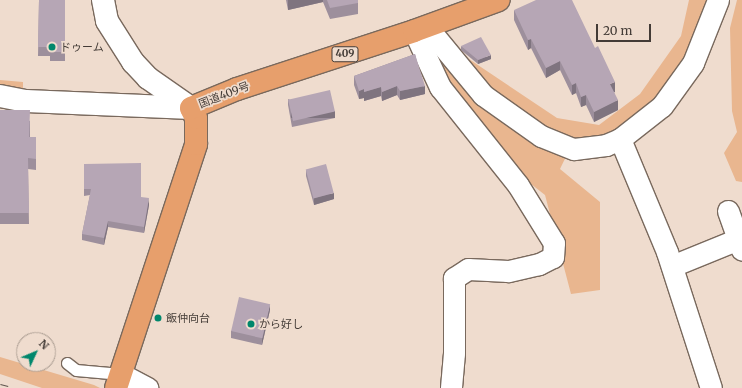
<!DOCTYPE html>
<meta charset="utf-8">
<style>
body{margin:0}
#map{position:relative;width:742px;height:388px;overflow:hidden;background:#efdcce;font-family:Merriweather,"Noto Sans JP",serif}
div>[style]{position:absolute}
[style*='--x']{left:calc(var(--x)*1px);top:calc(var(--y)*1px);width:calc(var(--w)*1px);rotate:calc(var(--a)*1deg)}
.green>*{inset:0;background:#e9b68f}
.roads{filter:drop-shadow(1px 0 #79695d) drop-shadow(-1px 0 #79695d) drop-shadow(0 1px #79695d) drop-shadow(0 -1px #79695d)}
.service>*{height:11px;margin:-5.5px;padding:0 5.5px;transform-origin:5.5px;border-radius:5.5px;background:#fff}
.minor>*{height:21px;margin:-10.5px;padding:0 10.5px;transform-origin:10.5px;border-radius:10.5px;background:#fff}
.tertiary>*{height:22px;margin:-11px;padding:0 11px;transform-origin:11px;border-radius:11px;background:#fff}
.trunk>*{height:22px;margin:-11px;padding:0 11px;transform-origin:11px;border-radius:11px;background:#e79f6c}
.rail>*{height:4.5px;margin-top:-2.25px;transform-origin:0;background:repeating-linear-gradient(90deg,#efdcce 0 9px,#5f554f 0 18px);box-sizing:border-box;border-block:1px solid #5f554f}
.wall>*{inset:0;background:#9d8f9c}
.shaded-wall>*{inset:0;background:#7f747f;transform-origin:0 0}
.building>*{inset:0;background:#b6a6b5;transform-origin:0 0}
.dots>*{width:11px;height:11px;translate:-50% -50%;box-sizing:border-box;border:2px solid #efdcce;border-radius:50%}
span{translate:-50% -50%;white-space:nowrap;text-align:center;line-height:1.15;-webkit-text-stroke:3.5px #efdcce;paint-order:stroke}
.shield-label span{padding:1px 3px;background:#efdcce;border:1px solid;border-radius:3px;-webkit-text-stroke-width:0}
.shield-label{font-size:10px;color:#433b36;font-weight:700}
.poi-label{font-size:11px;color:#433b36}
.left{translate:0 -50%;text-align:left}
.street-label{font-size:11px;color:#433b36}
.north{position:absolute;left:16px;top:332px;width:40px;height:40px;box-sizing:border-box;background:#efdcce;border:1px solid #aa9c91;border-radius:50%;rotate:46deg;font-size:11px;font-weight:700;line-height:16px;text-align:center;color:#433b36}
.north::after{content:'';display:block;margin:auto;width:14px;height:18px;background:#00876c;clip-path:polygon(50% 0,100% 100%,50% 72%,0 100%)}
.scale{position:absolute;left:596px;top:24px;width:55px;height:18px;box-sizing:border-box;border:2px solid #433b36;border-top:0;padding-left:5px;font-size:12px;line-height:14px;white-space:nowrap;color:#433b36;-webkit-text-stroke:3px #efdcce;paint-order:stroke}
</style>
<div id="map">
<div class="green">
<i style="clip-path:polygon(689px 0,707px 0,686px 57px,669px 87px,607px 140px,574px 140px,560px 169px,600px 202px,600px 290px,571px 294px,545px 195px,517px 173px,444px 83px,435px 52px,454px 49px,557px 118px,599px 125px,640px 94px,681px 36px)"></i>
<i style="clip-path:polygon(737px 0,742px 0,742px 182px,736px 181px,724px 153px,737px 132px,732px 111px,730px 28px)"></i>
<i style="clip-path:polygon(0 80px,23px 82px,23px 89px,0 86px)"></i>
<i style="clip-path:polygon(0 357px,94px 385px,100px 388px,42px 388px,0 374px)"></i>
</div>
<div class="roads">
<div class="service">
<i style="--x:67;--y:363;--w:11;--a:38"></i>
<i style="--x:76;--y:370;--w:45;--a:5.1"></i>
</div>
<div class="minor">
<i style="--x:427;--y:27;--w:88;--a:50.5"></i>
<i style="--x:483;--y:95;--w:71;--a:35.3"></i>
<i style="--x:541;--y:136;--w:35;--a:22"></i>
<i style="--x:574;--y:149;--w:32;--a:-7"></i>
<i style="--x:606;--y:145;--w:15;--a:-23"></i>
<i style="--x:620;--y:139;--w:53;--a:-38.2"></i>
<i style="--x:662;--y:106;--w:53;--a:-54.2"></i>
<i style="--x:693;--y:63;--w:68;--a:-68.4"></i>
<i style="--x:414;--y:31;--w:62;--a:65.1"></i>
<i style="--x:440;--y:87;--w:125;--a:51.5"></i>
<i style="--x:518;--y:185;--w:68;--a:58.2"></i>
<i style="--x:554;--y:243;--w:14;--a:94"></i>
<i style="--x:553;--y:257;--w:16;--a:153"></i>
<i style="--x:539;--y:264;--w:32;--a:167"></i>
<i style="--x:508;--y:271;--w:40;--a:-177.1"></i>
<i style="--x:468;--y:269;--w:17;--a:147"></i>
<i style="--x:454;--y:278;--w:75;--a:90"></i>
<i style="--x:454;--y:353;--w:35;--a:95"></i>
<i style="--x:620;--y:139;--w:122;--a:67.4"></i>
<i style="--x:667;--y:252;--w:143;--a:72.1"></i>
<i style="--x:728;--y:211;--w:41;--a:70.3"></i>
<i style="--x:672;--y:266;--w:71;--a:-22.2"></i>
<i style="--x:121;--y:374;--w:30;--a:28"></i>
</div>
<div class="tertiary">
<i style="--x:103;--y:0;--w:21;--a:79"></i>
<i style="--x:107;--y:21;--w:49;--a:57.6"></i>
<i style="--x:133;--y:62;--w:22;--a:47"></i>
<i style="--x:148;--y:78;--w:52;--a:34.9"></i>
<i style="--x:0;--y:96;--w:26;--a:11"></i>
<i style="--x:26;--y:101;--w:165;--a:2.4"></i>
</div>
<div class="trunk">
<i style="--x:116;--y:388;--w:257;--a:-71.8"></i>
<i style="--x:196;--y:144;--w:26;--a:-90"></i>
<i style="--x:196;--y:118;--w:11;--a:-117"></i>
<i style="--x:191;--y:108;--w:50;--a:-22.4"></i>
<i style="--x:237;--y:89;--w:186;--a:-18.1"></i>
<i style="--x:414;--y:31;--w:90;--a:-20"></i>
</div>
</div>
<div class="rail">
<i style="--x:0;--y:386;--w:8;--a:14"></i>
</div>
<div class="wall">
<i style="clip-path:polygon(39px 0,65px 0,65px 61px,50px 61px,50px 56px,38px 56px)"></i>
<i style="clip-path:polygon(286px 0,358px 0,358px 14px,330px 19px,323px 2px,288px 10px)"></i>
<i style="clip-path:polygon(514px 10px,615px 92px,614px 92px,618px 110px,594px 122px,586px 105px,581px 107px,576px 93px,572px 95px,560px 70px,546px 78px,531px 48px,528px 50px,514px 20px)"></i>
<i style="clip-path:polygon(461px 46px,491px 59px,478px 64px,461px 50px)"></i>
<i style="clip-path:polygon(415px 54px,425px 94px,400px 100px,397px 95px,382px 101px,381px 96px,364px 101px,364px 98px,359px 99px,354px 85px,354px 76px)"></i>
<i style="clip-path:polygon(288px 99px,335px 118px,292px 127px,288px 105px)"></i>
<i style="clip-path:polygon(0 110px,30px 121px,30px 137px,36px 159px,36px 170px,28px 169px,29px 224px,0 224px)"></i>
<i style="clip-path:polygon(84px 164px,149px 205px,144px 233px,108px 227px,104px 245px,82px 240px,82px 234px,90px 195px,84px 196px)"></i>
<i style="clip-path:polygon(306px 170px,334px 199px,314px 205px,306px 176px)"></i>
<i style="clip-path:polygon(270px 310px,262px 345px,231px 338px,231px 331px)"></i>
</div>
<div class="shaded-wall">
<i style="clip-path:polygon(288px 0,323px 0,323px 2px,288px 10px)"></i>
<i style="clip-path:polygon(531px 39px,531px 48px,528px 50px,528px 40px)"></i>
<i style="clip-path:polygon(491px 55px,491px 59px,478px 64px,478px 60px)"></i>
<i style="clip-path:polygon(560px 61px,560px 70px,546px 78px,546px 68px)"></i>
<i style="clip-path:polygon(615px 82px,615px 92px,610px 94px,610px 84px)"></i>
<i style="clip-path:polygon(576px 83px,576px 93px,572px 95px,572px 85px)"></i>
<i style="clip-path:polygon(397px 86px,397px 95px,382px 101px,382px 92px)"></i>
<i style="clip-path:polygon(425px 86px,425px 94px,400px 100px,400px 91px)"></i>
<i style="clip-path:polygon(381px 87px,381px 96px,364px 101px,364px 92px)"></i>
<i style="clip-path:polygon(364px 89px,364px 98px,359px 99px,359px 91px)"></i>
<i style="clip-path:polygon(586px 95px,586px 105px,581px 107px,581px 97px)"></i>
<i style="clip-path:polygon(618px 100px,618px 110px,594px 122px,594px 112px)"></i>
<i style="left:335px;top:111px;width:7px;height:44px;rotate:90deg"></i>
<i style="clip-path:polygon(334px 193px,334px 199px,314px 205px,314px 198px)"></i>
<i style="clip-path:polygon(149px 198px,149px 205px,144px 233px,144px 227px)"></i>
<i style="clip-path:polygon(108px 221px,108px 227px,104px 245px,104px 238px)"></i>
<i style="clip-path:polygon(270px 304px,270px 310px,262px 345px,262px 339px)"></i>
</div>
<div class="building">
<i style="clip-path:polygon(39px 0,65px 0,65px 52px,50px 52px,50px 47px,38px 47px)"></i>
<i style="clip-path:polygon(327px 0,358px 0,358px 3px,330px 8px)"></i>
<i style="clip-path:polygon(536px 0,572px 0,595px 48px,598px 46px,615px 82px,610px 84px,618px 100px,594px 112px,586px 95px,581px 97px,576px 83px,572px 85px,560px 61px,546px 68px,531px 39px,528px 40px,514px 10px)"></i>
<i style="clip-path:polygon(481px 37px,491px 55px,478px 60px,461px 46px)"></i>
<i style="clip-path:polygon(415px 54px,425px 86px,400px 91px,397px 86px,382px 92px,381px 87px,364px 92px,364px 89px,359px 91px,354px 76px)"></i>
<i style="left:330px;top:90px;width:22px;height:43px;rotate:77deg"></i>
<i style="clip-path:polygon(0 110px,30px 110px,29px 137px,36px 137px,36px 159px,28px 158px,29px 213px,0 213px)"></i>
<i style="clip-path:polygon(141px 163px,141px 197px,149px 198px,144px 227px,108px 221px,104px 238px,82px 234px,91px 189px,84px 189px,84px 164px)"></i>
<i style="left:326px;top:164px;width:30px;height:21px;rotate:75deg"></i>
<i style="left:239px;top:297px;width:32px;height:35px;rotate:13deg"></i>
</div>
<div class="dots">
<i style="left:52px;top:47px;background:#00876c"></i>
<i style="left:158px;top:318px;background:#00876c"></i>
<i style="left:251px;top:324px;background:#00876c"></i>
</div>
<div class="shield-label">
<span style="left:345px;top:54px">409</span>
</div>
<div class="poi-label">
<span class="left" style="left:60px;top:47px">ドゥーム</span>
<span class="left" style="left:166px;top:318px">飯仲向台</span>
<span class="left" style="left:259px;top:324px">から好し</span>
</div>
<div class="street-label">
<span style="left:224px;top:95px;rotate:-21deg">国道409号</span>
</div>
<div class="north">N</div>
<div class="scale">20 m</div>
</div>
